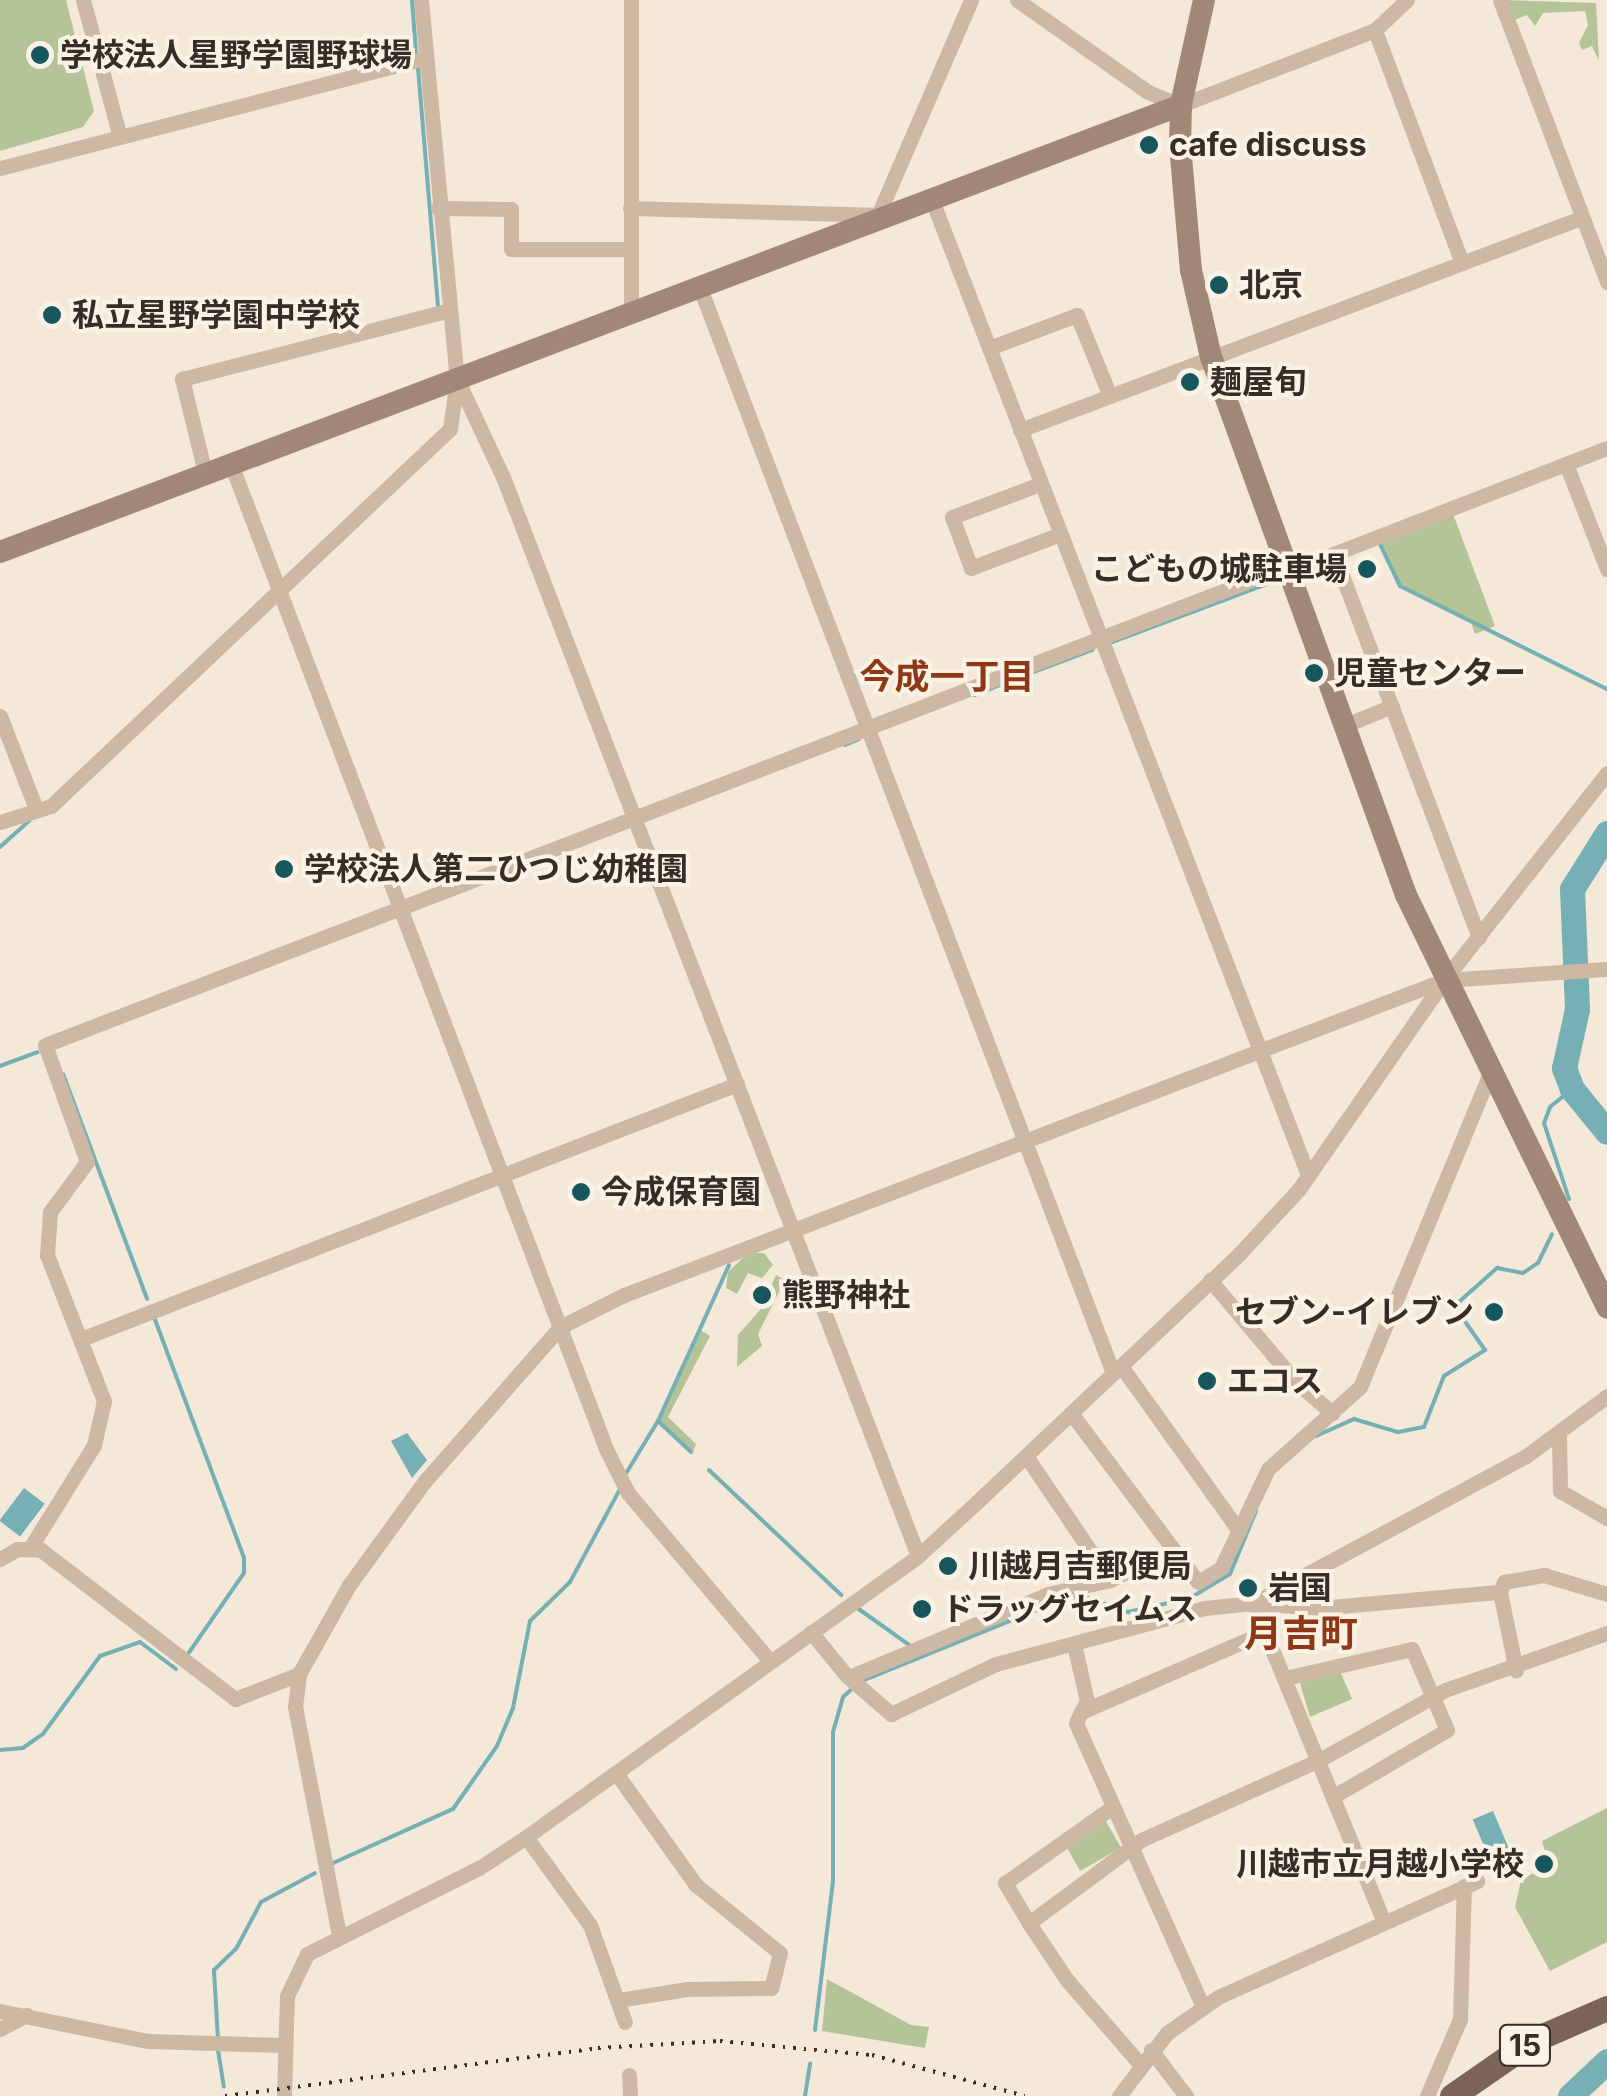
<!DOCTYPE html>
<meta charset="utf-8">
<style>
body{margin:0}
#map{position:relative;width:1607px;height:2096px;overflow:hidden;background:#f4e8d9;font-family:Inter,"Noto Sans JP",sans-serif}
div>[style]{position:absolute}
[style*='--x']{left:calc(var(--x)*1px);top:calc(var(--y)*1px);width:calc(var(--w)*1px);rotate:calc(var(--a)*1deg)}
.green>*{inset:0;background:#b4c498;transform-origin:0 0}
.water>*{inset:0;background:#76afb4;transform-origin:0 0}
.stream>*{height:4px;margin:-2px;padding:0 2px;transform-origin:2px;border-radius:2px;background:#76afb4}
.river>*{height:25px;margin:-12.5px;padding:0 12.5px;transform-origin:12.5px;border-radius:12.5px;background:#76afb4}
.street>*{height:15px;margin:-7.5px;padding:0 7.5px;transform-origin:7.5px;border-radius:7.5px;background:#cdb8a4}
.secondary>*{height:22px;margin:-11px;padding:0 11px;transform-origin:11px;border-radius:11px;background:#a18775}
.primary>*{height:25px;margin:-12.5px;padding:0 12.5px;transform-origin:12.5px;border-radius:12.5px;background:#7b6456}
.rail>*{height:4px;margin-top:-2px;transform-origin:0;background:repeating-linear-gradient(90deg,#382d26 0 2.5px,transparent 0 10.5px)}
.dots>*{width:28px;height:28px;translate:-50% -50%;box-sizing:border-box;border:5px solid #fbf2e6;border-radius:50%}
span{translate:-50% -50%;white-space:nowrap;text-align:center;line-height:1.15;-webkit-text-stroke:8px #fbf2e6;paint-order:stroke}
.shield-label span{padding:2px 8px;background:#fbf2e6;border:2px solid;border-radius:8px;-webkit-text-stroke-width:0}
.shield-label{font-size:30px;color:#382d26;font-weight:700}
.poi-label{font-size:32px;color:#382d26;font-weight:700}
.left{translate:0 -50%;text-align:left}
.right{translate:-100% -50%;text-align:right}
.neighbourhood-label{font-size:35px;color:#8f3818;font-weight:700}
.quarter-label{font-size:38px;color:#8f3818;font-weight:700}
</style>
<div id="map">
<div class="green">
<i style="clip-path:polygon(0 0,66px 0,94px 111px,83px 127px,0 151px)"></i>
<i style="clip-path:polygon(1501px 0,1596px 3px,1599px 61px,1592px 46px,1582px 50px,1579px 43px,1588px 25px,1585px 11px,1543px 13px,1535px 26px,1527px 15px,1514px 20px)"></i>
<i style="clip-path:polygon(1453px 514px,1495px 626px,1475px 634px,1471px 623px,1397px 585px,1380px 542px)"></i>
<i style="clip-path:polygon(748px 1253px,764px 1253px,773px 1265px,762px 1278px,748px 1273px,737px 1294px,726px 1288px,728px 1272px)"></i>
<i style="clip-path:polygon(776px 1275px,785px 1280px,758px 1334px,762px 1346px,737px 1367px,738px 1335px,760px 1310px)"></i>
<i style="clip-path:polygon(699px 1329px,710px 1336px,668px 1417px,696px 1444px,692px 1455px,660px 1421px)"></i>
<i style="clip-path:polygon(1340px 1671px,1352px 1699px,1310px 1717px,1299px 1680px)"></i>
<i style="clip-path:polygon(1607px 1808px,1607px 1942px,1550px 1971px,1515px 1907px,1521px 1880px,1549px 1864px,1542px 1841px)"></i>
<i style="left:1104px;top:1818px;width:34px;height:47px;rotate:60deg"></i>
<i style="clip-path:polygon(827px 1979px,911px 2025px,929px 2027px,925px 2048px,822px 2031px)"></i>
</div>
<div class="water">
<i style="clip-path:polygon(407px 1433px,427px 1460px,412px 1478px,391px 1441px)"></i>
<i style="left:24px;top:1488px;width:26px;height:41px;rotate:37deg"></i>
<i style="left:1493px;top:1811px;width:54px;height:22px;rotate:67deg"></i>
</div>
<div class="stream">
<i style="--x:412;--y:0;--w:52;--a:85.6"></i>
<i style="--x:418;--y:68;--w:239;--a:85.2"></i>
<i style="--x:1379;--y:542;--w:49;--a:64.5"></i>
<i style="--x:1400;--y:586;--w:231;--a:26.5"></i>
<i style="--x:1110;--y:643;--w:173;--a:-20.6"></i>
<i style="--x:1010;--y:681;--w:88;--a:-20.7"></i>
<i style="--x:975;--y:695;--w:31;--a:-22"></i>
<i style="--x:845;--y:745;--w:15;--a:-23"></i>
<i style="--x:0;--y:847;--w:40;--a:-42"></i>
<i style="--x:0;--y:1066;--w:40;--a:-20.2"></i>
<i style="--x:63;--y:1074;--w:240;--a:69.5"></i>
<i style="--x:1569;--y:1199;--w:80;--a:-108.2"></i>
<i style="--x:1544;--y:1123;--w:17;--a:-69"></i>
<i style="--x:1550;--y:1107;--w:28;--a:-39"></i>
<i style="--x:154;--y:1317;--w:257;--a:69.5"></i>
<i style="--x:244;--y:1558;--w:15;--a:90"></i>
<i style="--x:244;--y:1573;--w:98;--a:124.7"></i>
<i style="--x:658;--y:1421;--w:45;--a:43.2"></i>
<i style="--x:1316;--y:1436;--w:42;--a:-24.1"></i>
<i style="--x:1354;--y:1419;--w:46;--a:16.5"></i>
<i style="--x:1398;--y:1432;--w:26;--a:-11"></i>
<i style="--x:1424;--y:1427;--w:55;--a:-68.6"></i>
<i style="--x:1444;--y:1376;--w:49;--a:-32.4"></i>
<i style="--x:1485;--y:1350;--w:45;--a:-125.1"></i>
<i style="--x:1459;--y:1313;--w:12;--a:-85"></i>
<i style="--x:1460;--y:1301;--w:50;--a:-41.7"></i>
<i style="--x:1497;--y:1268;--w:26;--a:11"></i>
<i style="--x:1523;--y:1273;--w:18;--a:-34"></i>
<i style="--x:1538;--y:1263;--w:32;--a:-64"></i>
<i style="--x:709;--y:1470;--w:182;--a:43.4"></i>
<i style="--x:625;--y:1475;--w:63;--a:-58.6"></i>
<i style="--x:658;--y:1421;--w:171;--a:-65.5"></i>
<i style="--x:856;--y:1607;--w:69;--a:35.5"></i>
<i style="--x:862;--y:1681;--w:218;--a:-22.1"></i>
<i style="--x:1064;--y:1599;--w:21;--a:-5"></i>
<i style="--x:1085;--y:1597;--w:46;--a:19.2"></i>
<i style="--x:1128;--y:1612;--w:64;--a:-12.7"></i>
<i style="--x:1190;--y:1598;--w:47;--a:-31"></i>
<i style="--x:1230;--y:1574;--w:68;--a:-67.6"></i>
<i style="--x:0;--y:1750;--w:23;--a:-5"></i>
<i style="--x:23;--y:1748;--w:24;--a:-35"></i>
<i style="--x:43;--y:1734;--w:97;--a:-53.8"></i>
<i style="--x:100;--y:1656;--w:42;--a:-19.3"></i>
<i style="--x:140;--y:1642;--w:45;--a:36.9"></i>
<i style="--x:331;--y:1864;--w:134;--a:-24.3"></i>
<i style="--x:453;--y:1809;--w:77;--a:-55.1"></i>
<i style="--x:497;--y:1746;--w:41;--a:-67.2"></i>
<i style="--x:513;--y:1708;--w:89;--a:-78.9"></i>
<i style="--x:530;--y:1621;--w:56;--a:-44.3"></i>
<i style="--x:570;--y:1582;--w:106;--a:-61.7"></i>
<i style="--x:815;--y:2030;--w:149;--a:-83.1"></i>
<i style="--x:833;--y:1882;--w:150;--a:-90"></i>
<i style="--x:833;--y:1732;--w:36;--a:-74"></i>
<i style="--x:843;--y:1697;--w:15;--a:-42"></i>
<i style="--x:218;--y:2040;--w:70;--a:-93.3"></i>
<i style="--x:214;--y:1970;--w:30;--a:-44"></i>
<i style="--x:236;--y:1949;--w:53;--a:-62"></i>
<i style="--x:261;--y:1902;--w:61;--a:-28.2"></i>
<i style="--x:218;--y:2050;--w:37;--a:81"></i>
<i style="--x:805;--y:2096;--w:33;--a:-81"></i>
</div>
<div class="river">
<i style="--x:1607;--y:833;--w:66;--a:122"></i>
<i style="--x:1572;--y:889;--w:120;--a:87.6"></i>
<i style="--x:1577;--y:1009;--w:60;--a:102.4"></i>
<i style="--x:1564;--y:1068;--w:22;--a:69"></i>
<i style="--x:1572;--y:1089;--w:55;--a:50.9"></i>
<i style="--x:1570;--y:2096;--w:51;--a:-43.4"></i>
</div>
<div class="street">
<i style="--x:83;--y:0;--w:142;--a:74.9"></i>
<i style="--x:421;--y:0;--w:381;--a:84.6"></i>
<i style="--x:457;--y:379;--w:108;--a:64.9"></i>
<i style="--x:503;--y:477;--w:1156;--a:68.96"></i>
<i style="--x:631;--y:0;--w:313;--a:90"></i>
<i style="--x:1017;--y:0;--w:160;--a:35.1"></i>
<i style="--x:1148;--y:92;--w:35;--a:22"></i>
<i style="--x:1181;--y:105;--w:208;--a:-21.1"></i>
<i style="--x:1375;--y:30;--w:44;--a:-43.2"></i>
<i style="--x:1500;--y:0;--w:302;--a:69.2"></i>
<i style="--x:0;--y:168;--w:439;--a:-14.5"></i>
<i style="--x:932;--y:200;--w:1045;--a:68.91"></i>
<i style="--x:438;--y:208;--w:73;--a:0.8"></i>
<i style="--x:511;--y:209;--w:40;--a:90"></i>
<i style="--x:511;--y:249;--w:119;--a:0"></i>
<i style="--x:630;--y:208;--w:245;--a:1.6"></i>
<i style="--x:875;--y:222;--w:242;--a:-66.6"></i>
<i style="--x:1462;--y:263;--w:127;--a:-20.7"></i>
<i style="--x:700;--y:288;--w:1161;--a:69.16"></i>
<i style="--x:989;--y:348;--w:94;--a:-20.6"></i>
<i style="--x:1077;--y:315;--w:87;--a:67.8"></i>
<i style="--x:1020;--y:430;--w:472;--a:-20.7"></i>
<i style="--x:1462;--y:263;--w:249;--a:-110.5"></i>
<i style="--x:231;--y:464;--w:1056;--a:69.15"></i>
<i style="--x:607;--y:1451;--w:47;--a:63.4"></i>
<i style="--x:628;--y:1493;--w:220;--a:49.8"></i>
<i style="--x:1566;--y:464;--w:113;--a:68.7"></i>
<i style="--x:205;--y:473;--w:97;--a:-103.7"></i>
<i style="--x:182;--y:379;--w:273;--a:-14.4"></i>
<i style="--x:1040;--y:484;--w:94;--a:159.4"></i>
<i style="--x:952;--y:517;--w:54;--a:69.6"></i>
<i style="--x:971;--y:568;--w:93;--a:-20.8"></i>
<i style="--x:1334;--y:554;--w:410;--a:69.3"></i>
<i style="--x:1287;--y:572;--w:343;--a:-21.2"></i>
<i style="--x:0;--y:716;--w:100;--a:68.8"></i>
<i style="--x:1343;--y:726;--w:53;--a:-22.2"></i>
<i style="--x:0;--y:822;--w:53;--a:-17.4"></i>
<i style="--x:51;--y:806;--w:549;--a:-43.38"></i>
<i style="--x:450;--y:429;--w:50;--a:-82"></i>
<i style="--x:1210;--y:1280;--w:133;--a:49.9"></i>
<i style="--x:1296;--y:1382;--w:48;--a:40.7"></i>
<i style="--x:81;--y:1339;--w:704;--a:-21.24"></i>
<i style="--x:1121;--y:1366;--w:203;--a:54.4"></i>
<i style="--x:1071;--y:1413;--w:211;--a:53.1"></i>
<i style="--x:1198;--y:1582;--w:27;--a:-31"></i>
<i style="--x:1221;--y:1568;--w:110;--a:-64.6"></i>
<i style="--x:1268;--y:1469;--w:123;--a:-41.7"></i>
<i style="--x:1360;--y:1387;--w:340;--a:-67.5"></i>
<i style="--x:1559;--y:1435;--w:56;--a:89"></i>
<i style="--x:1560;--y:1491;--w:54;--a:29.9"></i>
<i style="--x:1026;--y:1456;--w:150;--a:55.9"></i>
<i style="--x:1110;--y:1580;--w:70;--a:-26.2"></i>
<i style="--x:30;--y:1548;--w:121;--a:-58.1"></i>
<i style="--x:94;--y:1445;--w:45;--a:-77.2"></i>
<i style="--x:104;--y:1401;--w:157;--a:-111.3"></i>
<i style="--x:47;--y:1255;--w:43;--a:-86"></i>
<i style="--x:50;--y:1212;--w:62;--a:-53.5"></i>
<i style="--x:87;--y:1162;--w:124;--a:-109.7"></i>
<i style="--x:45;--y:1045;--w:1329;--a:-21.08"></i>
<i style="--x:0;--y:1559;--w:20;--a:-30"></i>
<i style="--x:17;--y:1549;--w:24;--a:2"></i>
<i style="--x:41;--y:1550;--w:245;--a:37.5"></i>
<i style="--x:235;--y:1699;--w:69;--a:-21.3"></i>
<i style="--x:1500;--y:1592;--w:11;--a:-68"></i>
<i style="--x:1504;--y:1582;--w:41;--a:-9.9"></i>
<i style="--x:1544;--y:1575;--w:66;--a:16.8"></i>
<i style="--x:1253;--y:1603;--w:310;--a:-28.3"></i>
<i style="--x:1526;--y:1456;--w:101;--a:-36.5"></i>
<i style="--x:1253;--y:1603;--w:343;--a:67.7"></i>
<i style="--x:811;--y:1632;--w:55;--a:50.9"></i>
<i style="--x:846;--y:1675;--w:60;--a:40.9"></i>
<i style="--x:891;--y:1714;--w:116;--a:-25.5"></i>
<i style="--x:996;--y:1664;--w:216;--a:-15"></i>
<i style="--x:1205;--y:1608;--w:48;--a:-5.9"></i>
<i style="--x:1253;--y:1603;--w:66;--a:4.3"></i>
<i style="--x:1319;--y:1608;--w:182;--a:-5.1"></i>
<i style="--x:1500;--y:1592;--w:80;--a:78.4"></i>
<i style="--x:1074;--y:1644;--w:58;--a:77.2"></i>
<i style="--x:1087;--y:1701;--w:13;--a:119"></i>
<i style="--x:849;--y:1677;--w:216;--a:-22.6"></i>
<i style="--x:1048;--y:1594;--w:64;--a:-12.7"></i>
<i style="--x:1285;--y:1678;--w:130;--a:-12.9"></i>
<i style="--x:1412;--y:1649;--w:88;--a:66.6"></i>
<i style="--x:1447;--y:1730;--w:131;--a:149.7"></i>
<i style="--x:616;--y:1773;--w:138;--a:54.5"></i>
<i style="--x:696;--y:1885;--w:108;--a:39"></i>
<i style="--x:780;--y:1953;--w:36;--a:104"></i>
<i style="--x:771;--y:1988;--w:84;--a:179.3"></i>
<i style="--x:687;--y:1989;--w:70;--a:170.9"></i>
<i style="--x:526;--y:1837;--w:109;--a:54"></i>
<i style="--x:590;--y:1925;--w:103;--a:70.2"></i>
<i style="--x:1029;--y:1923;--w:47;--a:-121"></i>
<i style="--x:1005;--y:1883;--w:130;--a:-35.3"></i>
<i style="--x:339;--y:1935;--w:232;--a:-100.9"></i>
<i style="--x:295;--y:1707;--w:33;--a:-83"></i>
<i style="--x:299;--y:1674;--w:102;--a:-60.7"></i>
<i style="--x:349;--y:1585;--w:127;--a:-53.9"></i>
<i style="--x:424;--y:1482;--w:206;--a:-48.7"></i>
<i style="--x:560;--y:1327;--w:72;--a:-26.6"></i>
<i style="--x:624;--y:1295;--w:878;--a:-21.01"></i>
<i style="--x:1444;--y:980;--w:163;--a:-3.9"></i>
<i style="--x:1203;--y:2007;--w:311;--a:-114.1"></i>
<i style="--x:1076;--y:1723;--w:12;--a:-66"></i>
<i style="--x:1081;--y:1712;--w:201;--a:-23.5"></i>
<i style="--x:0;--y:2011;--w:151;--a:11.5"></i>
<i style="--x:148;--y:2041;--w:136;--a:1.7"></i>
<i style="--x:0;--y:2029;--w:30;--a:-28"></i>
<i style="--x:1151;--y:2050;--w:58;--a:52.7"></i>
<i style="--x:1140;--y:2064;--w:111;--a:-131"></i>
<i style="--x:1067;--y:1980;--w:69;--a:-123.7"></i>
<i style="--x:1029;--y:1923;--w:139;--a:-36.5"></i>
<i style="--x:1141;--y:1840;--w:197;--a:-24.2"></i>
<i style="--x:1321;--y:1759;--w:142;--a:-29.1"></i>
<i style="--x:1445;--y:1690;--w:172;--a:-19.4"></i>
<i style="--x:629;--y:2075;--w:21;--a:87"></i>
<i style="--x:284;--y:2096;--w:100;--a:-88.3"></i>
<i style="--x:287;--y:1996;--w:47;--a:-64.5"></i>
<i style="--x:307;--y:1954;--w:192;--a:-26.6"></i>
<i style="--x:479;--y:1868;--w:56;--a:-33.4"></i>
<i style="--x:526;--y:1837;--w:482;--a:-35.6"></i>
<i style="--x:918;--y:1556;--w:81;--a:-42.5"></i>
<i style="--x:978;--y:1501;--w:361;--a:-43.4"></i>
<i style="--x:1240;--y:1253;--w:87;--a:-47.3"></i>
<i style="--x:1299;--y:1189;--w:254;--a:-55.2"></i>
<i style="--x:1444;--y:980;--w:263;--a:-51.8"></i>
<i style="--x:1119;--y:2096;--w:79;--a:-52.7"></i>
<i style="--x:1167;--y:2033;--w:62;--a:-35.2"></i>
<i style="--x:1218;--y:1997;--w:284;--a:-24.1"></i>
<i style="--x:1427;--y:2096;--w:84;--a:-66.8"></i>
<i style="--x:1460;--y:2019;--w:133;--a:-88.3"></i>
</div>
<div class="secondary">
<i style="--x:1204;--y:0;--w:107;--a:102.4"></i>
<i style="--x:1181;--y:105;--w:40;--a:91.4"></i>
<i style="--x:1180;--y:145;--w:125;--a:85"></i>
<i style="--x:1191;--y:270;--w:89;--a:77.1"></i>
<i style="--x:1211;--y:357;--w:572;--a:70.08"></i>
<i style="--x:1406;--y:895;--w:459;--a:64"></i>
<i style="--x:0;--y:552;--w:1263;--a:-20.73"></i>
</div>
<div class="primary">
<i style="--x:1452;--y:2096;--w:96;--a:-34.8"></i>
<i style="--x:1531;--y:2041;--w:83;--a:-23.5"></i>
</div>
<div class="rail">
<i style="--x:225;--y:2096;--w:376;--a:-7.3"></i>
<i style="--x:598;--y:2048;--w:122;--a:-3.3"></i>
<i style="--x:720;--y:2041;--w:153;--a:5.3"></i>
<i style="--x:872;--y:2055;--w:158;--a:15"></i>
</div>
<div class="dots">
<i style="left:40px;top:55px;background:#18565d"></i>
<i style="left:1149px;top:145px;background:#18565d"></i>
<i style="left:1219px;top:285px;background:#18565d"></i>
<i style="left:52px;top:315px;background:#18565d"></i>
<i style="left:1190px;top:382px;background:#18565d"></i>
<i style="left:1367px;top:569px;background:#18565d"></i>
<i style="left:1314px;top:673px;background:#18565d"></i>
<i style="left:284px;top:869px;background:#18565d"></i>
<i style="left:581px;top:1192px;background:#18565d"></i>
<i style="left:762px;top:1295px;background:#18565d"></i>
<i style="left:1494px;top:1312px;background:#18565d"></i>
<i style="left:1207px;top:1381px;background:#18565d"></i>
<i style="left:948px;top:1566px;background:#18565d"></i>
<i style="left:1248px;top:1588px;background:#18565d"></i>
<i style="left:922px;top:1609px;background:#18565d"></i>
<i style="left:1544px;top:1864px;background:#18565d"></i>
</div>
<div class="shield-label">
<span style="left:1525px;top:2045px">15</span>
</div>
<div class="poi-label">
<span class="left" style="left:60px;top:55px">学校法人星野学園野球場</span>
<span class="left" style="left:1169px;top:145px">cafe discuss</span>
<span class="left" style="left:1239px;top:285px">北京</span>
<span class="left" style="left:72px;top:315px">私立星野学園中学校</span>
<span class="left" style="left:1210px;top:382px">麺屋旬</span>
<span class="right" style="left:1347px;top:569px">こどもの城駐車場</span>
<span class="left" style="left:1334px;top:673px">児童センター</span>
<span class="left" style="left:304px;top:869px">学校法人第二ひつじ幼稚園</span>
<span class="left" style="left:601px;top:1192px">今成保育園</span>
<span class="left" style="left:782px;top:1295px">熊野神社</span>
<span class="right" style="left:1474px;top:1312px">セブン-イレブン</span>
<span class="left" style="left:1227px;top:1381px">エコス</span>
<span class="left" style="left:968px;top:1566px">川越月吉郵便局</span>
<span class="left" style="left:1268px;top:1588px">岩国</span>
<span class="left" style="left:942px;top:1609px">ドラッグセイムス</span>
<span class="right" style="left:1524px;top:1864px">川越市立月越小学校</span>
</div>
<div class="neighbourhood-label">
<span style="left:947px;top:676px">今成一丁目</span>
</div>
<div class="quarter-label">
<span style="left:1301px;top:1634px">月吉町</span>
</div>
</div>
